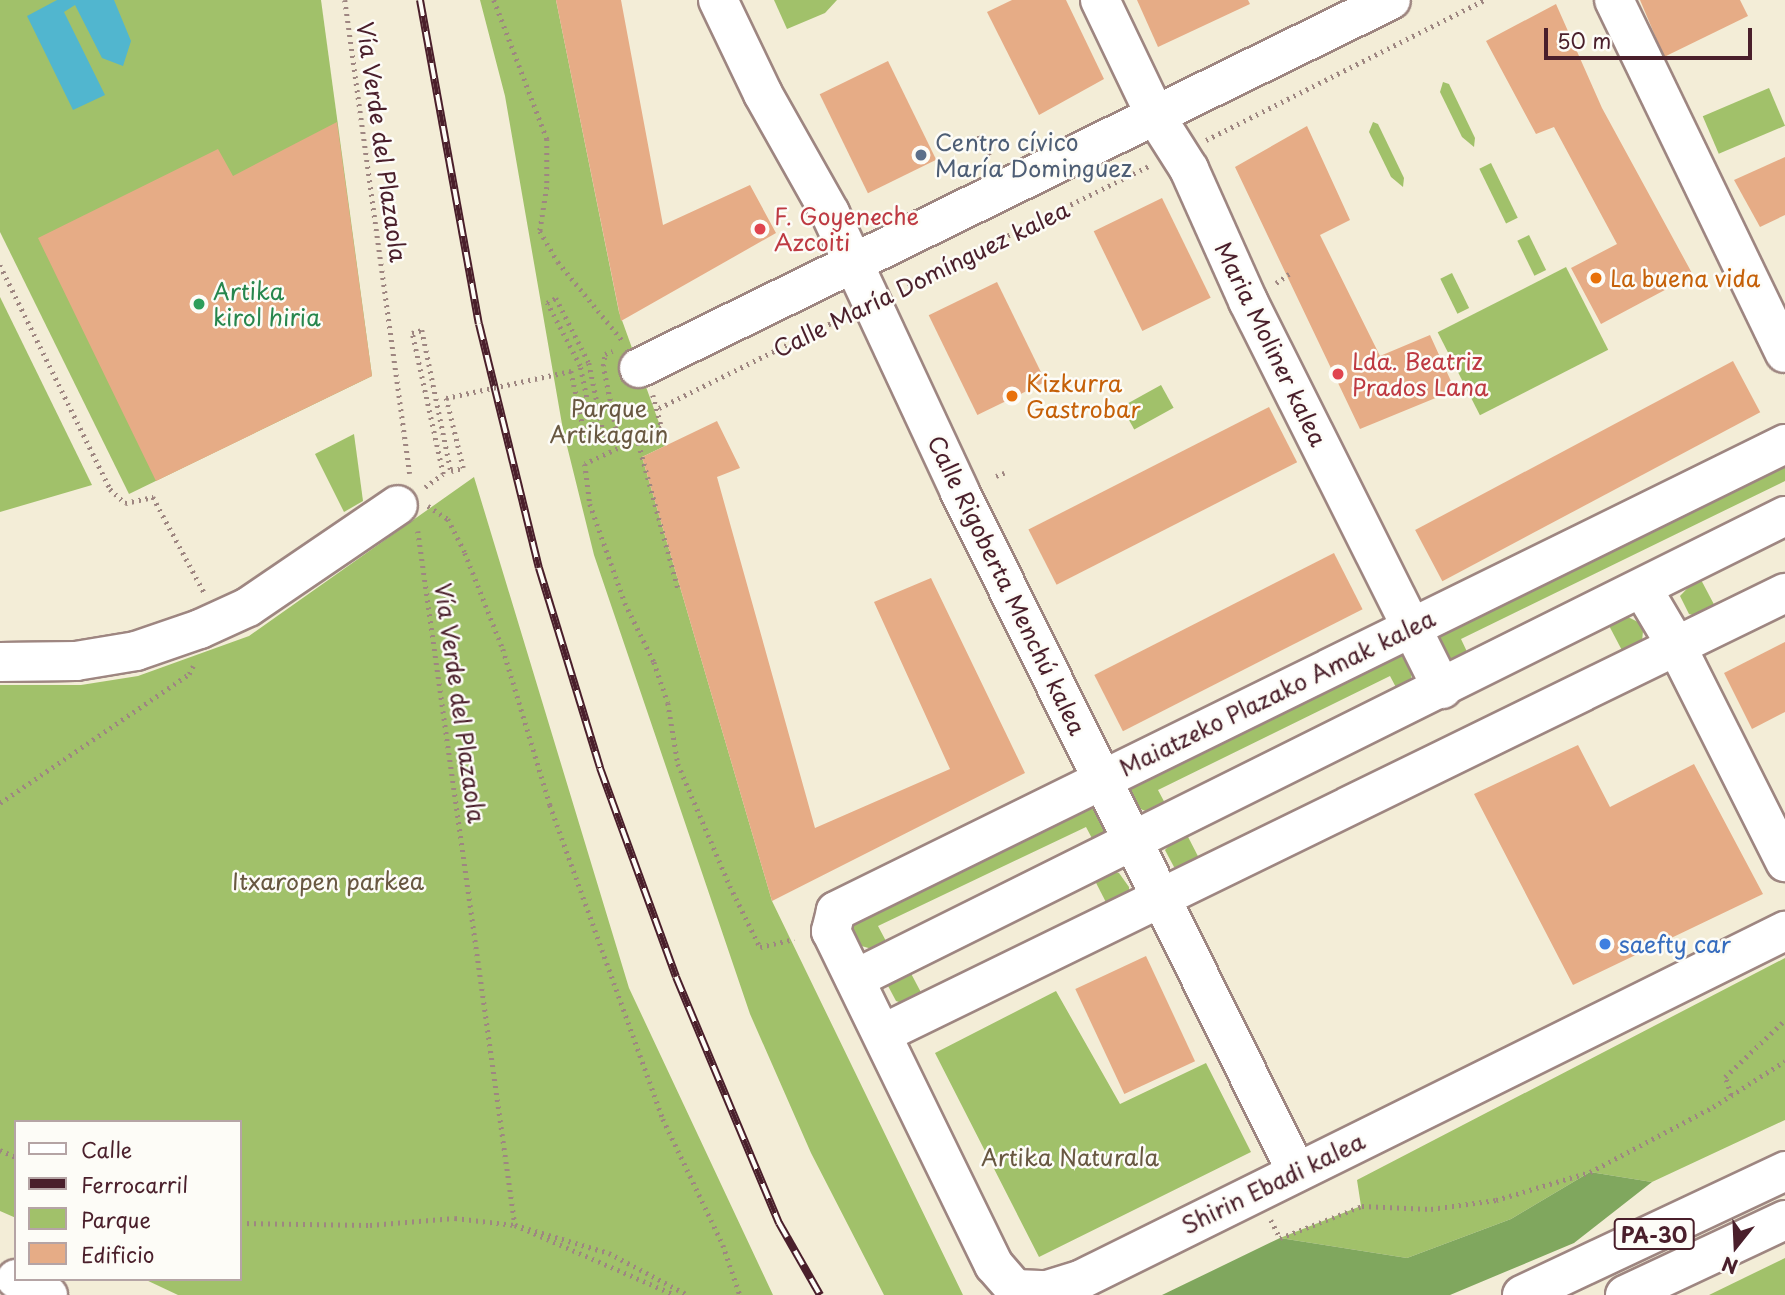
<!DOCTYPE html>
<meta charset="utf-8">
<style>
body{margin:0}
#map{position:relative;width:1785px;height:1295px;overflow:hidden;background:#f3edd7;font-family:"Playpen Sans",sans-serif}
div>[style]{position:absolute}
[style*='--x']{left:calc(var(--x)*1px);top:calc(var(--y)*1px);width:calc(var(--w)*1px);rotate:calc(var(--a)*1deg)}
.green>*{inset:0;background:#a1c16a;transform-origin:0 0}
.forest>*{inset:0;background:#80a75e}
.water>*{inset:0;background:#51b6cf}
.building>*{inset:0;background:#e6ac86;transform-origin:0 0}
.path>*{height:4.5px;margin-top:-2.25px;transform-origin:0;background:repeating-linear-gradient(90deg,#9e8681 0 2px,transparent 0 7px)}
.roads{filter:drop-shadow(2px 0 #9e8681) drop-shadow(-2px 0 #9e8681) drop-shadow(0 2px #9e8681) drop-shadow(0 -2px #9e8681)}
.minor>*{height:38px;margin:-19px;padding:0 19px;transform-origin:19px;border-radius:19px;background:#fff}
.highway>*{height:38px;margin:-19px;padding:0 19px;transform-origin:19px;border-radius:19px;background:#fff}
.rail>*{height:8px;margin-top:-4px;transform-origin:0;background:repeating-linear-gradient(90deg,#fdfcf7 0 16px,#4a1f2b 0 32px);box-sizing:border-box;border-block:2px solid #4a1f2b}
.path-bridge>*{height:4.5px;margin-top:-2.25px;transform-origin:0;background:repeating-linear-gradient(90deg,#9e8681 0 2px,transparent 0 7px)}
.dots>*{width:19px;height:19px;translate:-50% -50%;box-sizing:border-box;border:4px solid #fdfcf7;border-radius:50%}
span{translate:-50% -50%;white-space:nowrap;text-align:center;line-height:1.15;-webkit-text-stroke:5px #fdfcf7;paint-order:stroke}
.shield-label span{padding:2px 5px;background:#fdfcf7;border:2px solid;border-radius:5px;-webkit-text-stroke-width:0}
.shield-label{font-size:21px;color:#4a1f2b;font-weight:700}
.street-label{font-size:23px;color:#4a1f2b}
.service-label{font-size:23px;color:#4e5e75}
.left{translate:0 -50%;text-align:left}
.health-label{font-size:23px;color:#be3a42}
.food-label{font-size:23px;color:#c56008}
.leisure-label{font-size:23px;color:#27864d}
.park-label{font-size:23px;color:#685841}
.shop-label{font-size:23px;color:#366cbe}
.legend{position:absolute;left:14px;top:1120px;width:228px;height:161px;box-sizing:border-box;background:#fdfcf7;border:2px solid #b5a4a5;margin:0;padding:9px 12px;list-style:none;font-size:21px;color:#4a1f2b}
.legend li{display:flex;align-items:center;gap:14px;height:35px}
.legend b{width:35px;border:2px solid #b5a4a5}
.north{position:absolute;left:1701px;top:1211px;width:70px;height:70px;-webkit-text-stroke:5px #fdfcf7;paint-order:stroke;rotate:198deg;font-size:19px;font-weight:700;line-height:28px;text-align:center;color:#4a1f2b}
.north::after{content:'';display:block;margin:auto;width:24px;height:32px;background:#4a1f2b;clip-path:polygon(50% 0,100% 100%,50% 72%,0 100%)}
.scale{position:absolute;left:1544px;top:28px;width:208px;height:32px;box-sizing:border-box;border:4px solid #4a1f2b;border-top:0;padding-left:9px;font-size:21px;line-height:24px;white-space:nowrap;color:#4a1f2b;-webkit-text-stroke:5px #fdfcf7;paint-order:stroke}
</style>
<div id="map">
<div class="green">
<i style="clip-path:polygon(0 0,321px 0,372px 376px,129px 494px,0 232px)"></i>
<i style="clip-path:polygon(480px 0,556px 0,619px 312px,667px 445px,642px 457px,772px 901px,963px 1295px,884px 1295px,811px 1153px,750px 1014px,594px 555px,563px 430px,505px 96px)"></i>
<i style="clip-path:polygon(774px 0,837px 0,825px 13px,787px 29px)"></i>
<i style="clip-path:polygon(1443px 82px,1449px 84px,1475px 138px,1474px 147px,1462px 137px,1440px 92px)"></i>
<i style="left:1769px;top:88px;width:41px;height:72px;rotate:67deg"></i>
<i style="clip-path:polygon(1373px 122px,1378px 124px,1404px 178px,1403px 187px,1391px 177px,1369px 132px)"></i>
<i style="left:1491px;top:163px;width:61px;height:13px;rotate:64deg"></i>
<i style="left:1529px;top:235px;width:39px;height:13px;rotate:64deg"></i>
<i style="left:1566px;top:267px;width:93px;height:144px;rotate:63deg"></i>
<i style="left:1452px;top:273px;width:39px;height:13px;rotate:64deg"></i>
<i style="clip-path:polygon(0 297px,92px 485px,0 512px)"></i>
<i style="left:1161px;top:385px;width:26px;height:45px;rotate:61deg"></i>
<i style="clip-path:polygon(354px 434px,363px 501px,344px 512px,315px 454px)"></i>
<i style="clip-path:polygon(1785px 455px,1785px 481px,1461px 639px,1469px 656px,1455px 663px,1440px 658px,1435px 633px)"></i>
<i style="clip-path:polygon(474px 477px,629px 988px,773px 1295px,178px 1295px,144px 1279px,240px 1279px,240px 1122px,16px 1122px,16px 1218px,0 1211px,0 685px,81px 685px,138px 676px,249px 636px)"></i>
<i style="clip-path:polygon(1699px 576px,1718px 612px,1703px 618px,1689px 614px,1680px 596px)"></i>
<i style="clip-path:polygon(1620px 613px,1640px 623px,1643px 631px,1642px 642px,1626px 658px,1605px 618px)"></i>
<i style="clip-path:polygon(1389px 652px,1402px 656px,1412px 670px,1411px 682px,1400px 695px,1390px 676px,1158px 790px,1167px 807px,1152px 813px,1137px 808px,1129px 791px,1132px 783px)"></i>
<i style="clip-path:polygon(1086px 803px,1099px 807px,1108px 832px,1096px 846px,1086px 827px,878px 926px,887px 943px,872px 949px,858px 945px,849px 928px,853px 920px)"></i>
<i style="clip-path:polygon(1184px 829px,1203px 866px,1189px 872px,1174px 867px,1165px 850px)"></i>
<i style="clip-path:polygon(1106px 869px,1119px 873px,1129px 887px,1129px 898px,1112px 914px,1092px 875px)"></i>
<i style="clip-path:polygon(1785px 958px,1785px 1120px,1652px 1182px,1590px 1172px,1511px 1219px,1407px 1258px,1280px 1238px,1361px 1206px,1357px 1180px)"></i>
<i style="clip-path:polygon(906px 964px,925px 1000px,911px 1006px,896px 1001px,887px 984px)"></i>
<i style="clip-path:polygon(1056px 991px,1120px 1104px,1206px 1063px,1251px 1152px,1039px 1257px,935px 1053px)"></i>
<i style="clip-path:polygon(1785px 1258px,1785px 1295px,1709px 1295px)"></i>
</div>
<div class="forest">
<i style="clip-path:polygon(1590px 1172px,1652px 1182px,1574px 1243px,1450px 1295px,1162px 1295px,1280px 1238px,1407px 1258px,1511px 1219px)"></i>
</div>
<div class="water">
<i style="clip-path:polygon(57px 0,114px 0,131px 41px,123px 66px,102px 58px,75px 5px,64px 12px,105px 95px,73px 110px,27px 16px)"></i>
</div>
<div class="building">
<i style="clip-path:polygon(556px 0,621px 0,663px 225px,750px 185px,776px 233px,621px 321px)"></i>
<i style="clip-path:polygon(1012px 0,1066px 0,1104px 79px,1039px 115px,987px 12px)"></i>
<i style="clip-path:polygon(1137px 0,1248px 0,1250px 4px,1158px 47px)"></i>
<i style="clip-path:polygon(1640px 0,1740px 0,1748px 16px,1664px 57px)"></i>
<i style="clip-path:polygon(1556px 4px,1602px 108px,1693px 275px,1601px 324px,1571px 268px,1617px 244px,1554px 127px,1536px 134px,1486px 41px)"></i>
<i style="left:888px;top:61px;width:110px;height:76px;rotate:64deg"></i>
<i style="clip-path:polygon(337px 122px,372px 376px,156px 481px,38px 238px,218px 149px,233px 176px)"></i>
<i style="clip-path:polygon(1307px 126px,1350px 220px,1320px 235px,1380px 356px,1430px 335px,1455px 390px,1360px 429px,1235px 167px)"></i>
<i style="clip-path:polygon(1785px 157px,1785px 215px,1760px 227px,1734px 180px)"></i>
<i style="left:1162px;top:198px;width:111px;height:76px;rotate:64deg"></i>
<i style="left:997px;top:282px;width:111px;height:76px;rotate:64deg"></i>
<i style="left:1733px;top:361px;width:58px;height:360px;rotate:62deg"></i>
<i style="left:1269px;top:407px;width:62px;height:270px;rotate:63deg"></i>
<i style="clip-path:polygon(717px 421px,740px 468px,717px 477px,815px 828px,950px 769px,874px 602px,931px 578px,1025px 773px,772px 901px,642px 457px)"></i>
<i style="left:1334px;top:553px;width:63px;height:269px;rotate:63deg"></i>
<i style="clip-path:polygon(1785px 642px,1785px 712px,1752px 729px,1724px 673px)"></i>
<i style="clip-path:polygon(1578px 745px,1610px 807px,1694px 764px,1763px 894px,1573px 985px,1474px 794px)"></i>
<i style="left:1146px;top:956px;width:116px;height:78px;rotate:65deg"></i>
</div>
<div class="path">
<i style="--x:345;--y:0;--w:478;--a:82.2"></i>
<i style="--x:494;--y:0;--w:149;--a:69.1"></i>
<i style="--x:547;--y:139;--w:48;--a:90"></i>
<i style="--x:547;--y:187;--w:45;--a:99"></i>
<i style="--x:540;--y:231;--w:36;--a:60"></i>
<i style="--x:558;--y:262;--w:102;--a:50.6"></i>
<i style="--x:979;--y:135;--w:27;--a:63"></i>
<i style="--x:1206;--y:140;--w:311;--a:-26.7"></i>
<i style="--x:0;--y:265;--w:250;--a:63.8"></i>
<i style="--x:110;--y:489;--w:21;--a:43"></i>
<i style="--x:125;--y:503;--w:29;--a:-12"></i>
<i style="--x:153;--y:497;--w:108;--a:61.8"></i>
<i style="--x:1276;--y:283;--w:16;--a:-35"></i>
<i style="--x:901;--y:288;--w:279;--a:-26.2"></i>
<i style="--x:571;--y:371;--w:71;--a:77.7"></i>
<i style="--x:586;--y:440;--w:9;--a:-13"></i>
<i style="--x:595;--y:438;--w:74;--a:-101.8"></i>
<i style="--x:580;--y:366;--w:71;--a:-117.6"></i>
<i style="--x:547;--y:303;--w:10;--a:-29"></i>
<i style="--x:556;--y:298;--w:73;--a:63.1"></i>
<i style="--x:589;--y:363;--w:75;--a:78.4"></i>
<i style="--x:604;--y:436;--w:13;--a:-4"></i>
<i style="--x:617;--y:435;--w:70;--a:-101.5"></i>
<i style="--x:603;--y:366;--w:12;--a:-81"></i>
<i style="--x:605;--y:354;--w:8;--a:-23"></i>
<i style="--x:653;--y:395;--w:34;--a:75"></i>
<i style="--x:662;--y:428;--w:85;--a:154.9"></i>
<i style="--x:585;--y:464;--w:40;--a:82.9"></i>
<i style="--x:590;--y:504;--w:105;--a:70.5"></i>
<i style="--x:625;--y:603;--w:66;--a:63.8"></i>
<i style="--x:654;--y:662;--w:43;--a:71.1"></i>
<i style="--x:668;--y:703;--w:62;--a:80.7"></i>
<i style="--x:678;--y:764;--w:133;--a:66.9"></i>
<i style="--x:730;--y:886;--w:68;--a:63.8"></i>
<i style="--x:760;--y:947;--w:35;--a:-13"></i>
<i style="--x:659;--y:408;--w:205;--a:-26.3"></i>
<i style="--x:617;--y:435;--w:19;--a:-16"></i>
<i style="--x:635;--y:430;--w:164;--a:74.8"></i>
<i style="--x:996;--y:476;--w:9;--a:-21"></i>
<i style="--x:425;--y:487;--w:22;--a:-36"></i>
<i style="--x:443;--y:474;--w:144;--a:-102.4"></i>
<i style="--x:412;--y:333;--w:10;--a:-17"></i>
<i style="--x:422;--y:330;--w:144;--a:78.4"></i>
<i style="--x:451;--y:471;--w:12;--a:-14"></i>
<i style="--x:463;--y:468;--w:72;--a:-103.7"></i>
<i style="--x:428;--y:506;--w:24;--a:33"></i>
<i style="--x:448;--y:519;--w:38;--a:63"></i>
<i style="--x:465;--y:553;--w:103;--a:68.4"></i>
<i style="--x:503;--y:649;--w:163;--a:73.2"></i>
<i style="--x:550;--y:805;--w:334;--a:70.2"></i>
<i style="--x:663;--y:1119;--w:140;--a:64.5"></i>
<i style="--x:723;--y:1245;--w:53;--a:71.2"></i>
<i style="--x:418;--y:531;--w:701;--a:82.04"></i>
<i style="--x:515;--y:1225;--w:98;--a:16.6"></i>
<i style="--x:609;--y:1253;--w:89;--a:28"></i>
<i style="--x:0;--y:803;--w:229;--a:-34.3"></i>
<i style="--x:189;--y:674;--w:9;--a:-63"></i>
<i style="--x:1731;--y:1095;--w:19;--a:-108"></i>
<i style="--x:1725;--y:1077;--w:83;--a:-43.5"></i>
<i style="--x:0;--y:1150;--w:17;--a:24"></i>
<i style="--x:1271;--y:1220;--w:20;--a:63"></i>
<i style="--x:1280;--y:1238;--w:88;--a:-21.3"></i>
<i style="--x:1362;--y:1206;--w:69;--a:2.5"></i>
<i style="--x:1431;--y:1209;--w:66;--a:-7.9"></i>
<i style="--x:1496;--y:1200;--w:98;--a:-16.6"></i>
<i style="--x:1590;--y:1172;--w:139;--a:-27.9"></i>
<i style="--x:1713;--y:1107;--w:85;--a:-32.6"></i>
<i style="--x:240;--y:1223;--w:130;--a:0.9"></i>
<i style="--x:370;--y:1225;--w:85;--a:-4.7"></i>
<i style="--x:455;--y:1218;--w:60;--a:6.7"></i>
<i style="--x:515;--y:1225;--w:175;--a:23.6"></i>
</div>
<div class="roads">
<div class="minor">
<i style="--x:718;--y:0;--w:104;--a:64.4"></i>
<i style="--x:763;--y:94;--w:137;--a:60.6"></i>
<i style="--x:830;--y:213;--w:306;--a:65"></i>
<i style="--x:959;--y:490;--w:760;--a:63.67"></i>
<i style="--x:1100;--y:0;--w:130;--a:64.4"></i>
<i style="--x:1156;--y:117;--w:62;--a:57.6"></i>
<i style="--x:1189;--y:169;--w:145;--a:65.9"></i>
<i style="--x:1248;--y:301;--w:434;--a:63.4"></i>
<i style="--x:1614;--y:0;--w:392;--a:64.2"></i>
<i style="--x:639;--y:368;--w:837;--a:-26.08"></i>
<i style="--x:1785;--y:444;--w:1058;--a:153.8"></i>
<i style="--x:836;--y:911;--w:21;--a:104"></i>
<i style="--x:831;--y:931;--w:372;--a:64"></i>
<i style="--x:994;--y:1265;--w:32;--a:49"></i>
<i style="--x:1015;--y:1289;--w:32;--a:2"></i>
<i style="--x:1047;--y:1290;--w:34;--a:-17"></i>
<i style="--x:1080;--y:1280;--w:787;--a:-26.34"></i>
<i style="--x:1642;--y:588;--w:69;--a:59.3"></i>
<i style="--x:1677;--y:647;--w:241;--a:63.3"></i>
<i style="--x:0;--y:662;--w:76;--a:-0.8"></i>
<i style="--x:76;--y:661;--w:61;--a:-9.5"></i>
<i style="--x:136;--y:651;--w:68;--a:-19"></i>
<i style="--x:200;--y:629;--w:53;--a:-24.6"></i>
<i style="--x:248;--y:607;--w:181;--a:-34.2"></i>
<i style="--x:855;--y:979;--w:1039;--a:-26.47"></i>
<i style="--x:884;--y:1033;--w:1003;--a:-26.03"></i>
</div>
<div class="highway">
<i style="--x:16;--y:1279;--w:36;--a:27"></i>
<i style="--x:1522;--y:1295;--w:291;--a:-25.2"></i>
<i style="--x:1625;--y:1295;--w:177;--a:-25.1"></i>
</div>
</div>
<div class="rail">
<i style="--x:420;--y:0;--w:329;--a:79.7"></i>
<i style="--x:479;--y:324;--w:251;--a:76.2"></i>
<i style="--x:539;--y:568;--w:209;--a:73"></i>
<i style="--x:600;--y:768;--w:222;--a:70"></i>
<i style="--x:676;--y:977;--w:267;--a:67.3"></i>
<i style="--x:779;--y:1223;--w:83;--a:60.3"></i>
</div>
<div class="path-bridge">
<i style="--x:446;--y:398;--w:128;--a:-12.2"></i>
</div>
<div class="dots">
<i style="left:921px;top:155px;background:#5c6f8a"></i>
<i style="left:760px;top:229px;background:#e0444e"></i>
<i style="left:1596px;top:278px;background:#e8710a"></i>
<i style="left:199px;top:304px;background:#2e9e5b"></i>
<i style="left:1338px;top:374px;background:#e0444e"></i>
<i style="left:1012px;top:396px;background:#e8710a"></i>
<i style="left:1605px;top:944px;background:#3f7fe0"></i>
</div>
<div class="shield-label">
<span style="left:1654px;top:1234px">PA-30</span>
</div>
<div class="street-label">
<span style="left:382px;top:142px;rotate:82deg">Vía Verde del Plazaola</span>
<span style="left:921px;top:279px;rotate:-26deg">Calle María Domínguez kalea</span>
<span style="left:1271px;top:344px;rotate:64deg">Maria Moliner kalea</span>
<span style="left:1007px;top:585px;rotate:64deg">Calle Rigoberta Menchú kalea</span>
<span style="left:1277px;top:693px;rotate:-26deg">Maiatzeko Plazako Amak kalea</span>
<span style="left:460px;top:703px;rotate:82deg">Vía Verde del Plazaola</span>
<span style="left:1273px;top:1183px;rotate:-26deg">Shirin Ebadi kalea</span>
</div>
<div class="service-label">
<span class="left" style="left:935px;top:155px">Centro cívico<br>María Dominguez</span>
</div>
<div class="health-label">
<span class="left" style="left:774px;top:229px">F. Goyeneche<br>Azcoiti</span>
<span class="left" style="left:1352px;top:374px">Lda. Beatriz<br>Prados Lana</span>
</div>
<div class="food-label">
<span class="left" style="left:1610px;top:278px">La buena vida</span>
<span class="left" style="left:1026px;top:396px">Kizkurra<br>Gastrobar</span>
</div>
<div class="leisure-label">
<span class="left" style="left:213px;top:304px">Artika<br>kirol hiria</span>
</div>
<div class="park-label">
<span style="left:609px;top:421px">Parque<br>Artikagain</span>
<span style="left:328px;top:881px">Itxaropen parkea</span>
<span style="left:1070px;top:1157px">Artika Naturala</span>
</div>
<div class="shop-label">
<span class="left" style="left:1619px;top:944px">saefty car</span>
</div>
<ul class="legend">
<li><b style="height:9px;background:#fff"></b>Calle</li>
<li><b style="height:9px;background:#4a1f2b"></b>Ferrocarril</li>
<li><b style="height:19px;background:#a1c16a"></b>Parque</li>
<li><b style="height:19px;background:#e6ac86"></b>Edificio</li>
</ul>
<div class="north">N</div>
<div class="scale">50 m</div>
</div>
